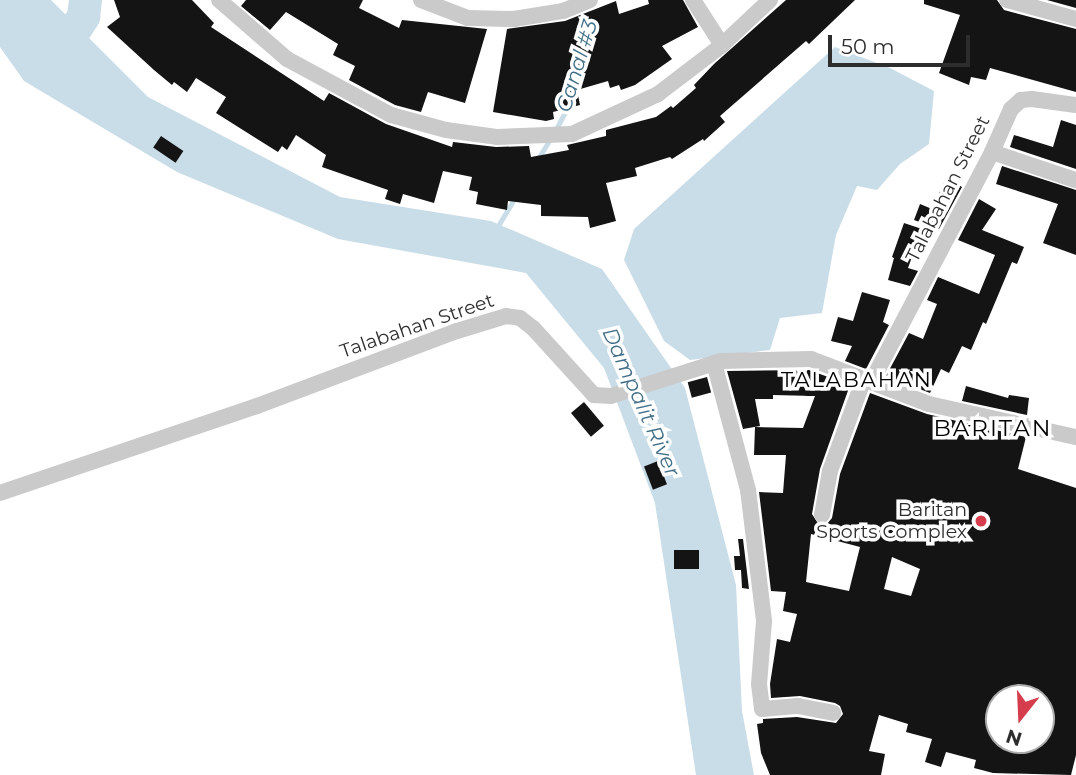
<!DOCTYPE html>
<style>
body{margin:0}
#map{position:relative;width:1076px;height:775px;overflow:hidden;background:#fff;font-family:Montserrat,sans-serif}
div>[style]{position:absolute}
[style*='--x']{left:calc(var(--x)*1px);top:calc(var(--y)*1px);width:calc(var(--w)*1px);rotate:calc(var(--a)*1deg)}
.water>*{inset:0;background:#c9dde8}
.stream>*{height:5px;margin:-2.5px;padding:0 2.5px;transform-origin:2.5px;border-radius:2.5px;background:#c9dde8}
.river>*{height:33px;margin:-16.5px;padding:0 16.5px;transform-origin:16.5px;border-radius:16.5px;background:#c9dde8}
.building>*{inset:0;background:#141414;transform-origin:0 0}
.street>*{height:16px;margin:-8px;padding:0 8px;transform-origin:8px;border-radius:8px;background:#cacaca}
.dots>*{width:19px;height:19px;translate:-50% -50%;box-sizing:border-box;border:4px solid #fff;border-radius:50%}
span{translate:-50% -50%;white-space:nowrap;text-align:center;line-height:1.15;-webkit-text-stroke:7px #fff;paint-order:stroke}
.street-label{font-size:19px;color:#2d2d2d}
.poi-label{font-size:19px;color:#2d2d2d}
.right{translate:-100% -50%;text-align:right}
.water-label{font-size:21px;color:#426f88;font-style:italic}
.neighbourhood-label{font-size:21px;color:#000;letter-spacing:2px}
.quarter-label{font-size:23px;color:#000;letter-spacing:2px}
.north{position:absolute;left:985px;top:684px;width:70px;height:70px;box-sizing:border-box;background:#fff;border:2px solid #ababab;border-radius:50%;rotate:198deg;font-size:19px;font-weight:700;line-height:28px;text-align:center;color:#2d2d2d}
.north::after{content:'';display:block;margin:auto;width:24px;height:32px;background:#d63d4c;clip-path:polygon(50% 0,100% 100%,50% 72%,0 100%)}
.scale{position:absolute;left:828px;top:35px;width:142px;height:32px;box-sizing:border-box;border:4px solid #2d2d2d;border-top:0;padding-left:9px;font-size:21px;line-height:24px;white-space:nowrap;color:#2d2d2d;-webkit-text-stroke:5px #fff;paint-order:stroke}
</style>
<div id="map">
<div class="water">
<i style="clip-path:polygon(0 0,51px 0,148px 97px,340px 197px,491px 221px,602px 269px,685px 388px,736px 585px,742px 711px,754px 775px,696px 775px,655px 503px,604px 368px,526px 273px,338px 239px,177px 172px,24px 81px,0 47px)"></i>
<i style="clip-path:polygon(835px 47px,890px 68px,934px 91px,929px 144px,900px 164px,877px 190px,857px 186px,836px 235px,822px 313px,780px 318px,770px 350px,690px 360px,664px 341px,624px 260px,634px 229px)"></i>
</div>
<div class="stream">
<i style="--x:556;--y:129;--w:32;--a:-62"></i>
<i style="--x:537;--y:160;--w:25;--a:-58"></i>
<i style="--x:496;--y:229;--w:39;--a:-59"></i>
</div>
<div class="river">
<i style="--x:67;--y:41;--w:30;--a:-57"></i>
<i style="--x:83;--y:16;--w:16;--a:-83"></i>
</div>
<div class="building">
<i style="clip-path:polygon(114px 0,192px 0,214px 23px,211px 27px,324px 101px,329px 93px,386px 124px,452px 147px,453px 142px,496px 147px,529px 146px,531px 157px,569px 150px,567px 145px,606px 136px,606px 130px,656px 117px,671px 106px,673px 108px,696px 88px,694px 85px,714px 64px,786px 0,855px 0,809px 44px,806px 41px,720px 116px,725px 122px,704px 141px,703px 139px,672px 159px,670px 157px,635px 168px,637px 176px,606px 183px,616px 221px,590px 228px,588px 217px,541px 216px,541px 205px,508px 201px,507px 210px,476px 204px,478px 192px,469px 190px,472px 177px,443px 171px,434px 203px,403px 194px,400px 204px,385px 199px,388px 190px,322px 167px,326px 155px,296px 135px,287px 150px,282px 146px,278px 152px,216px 113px,226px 97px,196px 78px,187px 92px,174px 82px,172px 85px,154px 70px,107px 27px,120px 17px)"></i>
<i style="clip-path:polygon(246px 0,363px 0,359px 8px,399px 28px,402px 20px,487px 29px,465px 103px,428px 92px,421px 112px,395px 105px,349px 80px,355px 66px,333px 55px,338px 44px,286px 12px,270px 30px,241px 6px)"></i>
<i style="clip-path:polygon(648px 0,683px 0,698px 27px,662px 46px,672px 59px,635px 85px,621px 90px,619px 85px,610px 88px,608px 81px,577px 90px,580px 105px,553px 112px,554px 119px,546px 121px,493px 112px,507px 29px,565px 21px,616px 1px,619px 14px,649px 4px)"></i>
<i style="clip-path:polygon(924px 0,997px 0,1004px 10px,1076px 29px,1076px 92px,990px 68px,986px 80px,971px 77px,969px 85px,939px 73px,960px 15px,924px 4px)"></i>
<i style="clip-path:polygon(1047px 0,1076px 0,1076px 8px)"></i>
<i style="clip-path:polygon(1061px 120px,1076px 125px,1076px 169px,1010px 147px,1014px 135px,1053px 147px)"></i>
<i style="left:161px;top:136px;width:27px;height:14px;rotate:34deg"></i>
<i style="clip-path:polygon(1002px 166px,1076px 190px,1076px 255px,1043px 243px,1058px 204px,996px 184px)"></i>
<i style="clip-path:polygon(946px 178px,962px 187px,939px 229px,914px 220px,920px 204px,932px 209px)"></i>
<i style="clip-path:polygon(979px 199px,996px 209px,982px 230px,1024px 247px,1017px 264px,1012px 262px,986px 324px,983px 322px,971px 350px,962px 346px,949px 373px,941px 369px,930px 393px,886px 376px,909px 333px,923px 339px,937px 304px,927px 300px,938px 277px,979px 294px,995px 255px,958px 240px)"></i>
<i style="clip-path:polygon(904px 223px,922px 229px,908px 268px,918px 271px,910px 286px,888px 280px,894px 258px,892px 257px)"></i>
<i style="clip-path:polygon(862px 292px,890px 300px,883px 322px,889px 325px,866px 369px,845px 361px,852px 346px,831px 341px,838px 317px,853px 321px)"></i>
<i style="clip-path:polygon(evenodd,809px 370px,850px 385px,820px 469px,812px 514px,819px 525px,826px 525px,832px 518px,840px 474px,870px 393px,927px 414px,1026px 437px,1018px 469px,1076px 488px,1076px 755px,1071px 775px,993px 773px,974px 768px,976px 760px,946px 752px,941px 767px,925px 762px,932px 739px,906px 732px,908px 724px,879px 715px,869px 751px,885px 754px,881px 775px,770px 775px,761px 753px,757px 724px,763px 723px,763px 719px,797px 717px,836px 723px,843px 714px,840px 706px,835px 703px,800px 696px,771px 698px,770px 684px,777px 639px,790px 642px,797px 614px,783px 611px,786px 592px,771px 591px,759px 492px,783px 493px,786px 455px,754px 455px,755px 427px,803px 428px,815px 396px,773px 395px,773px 399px,755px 399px,760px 426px,743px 429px,727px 371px,809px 370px,811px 534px,860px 547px,849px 591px,806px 582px,811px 534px,809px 370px,892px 557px,920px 569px,911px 596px,884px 589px,892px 557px,809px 370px,999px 695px,1041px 698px,1041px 740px,999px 740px,999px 695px)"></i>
<i style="left:707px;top:377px;width:16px;height:20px;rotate:75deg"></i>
<i style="clip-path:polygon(966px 386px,1008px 398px,1009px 395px,1029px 398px,1027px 415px,962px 401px)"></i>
<i style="left:584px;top:402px;width:31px;height:17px;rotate:50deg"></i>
<i style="left:658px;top:461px;width:25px;height:15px;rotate:69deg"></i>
<i style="clip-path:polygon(738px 539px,743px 539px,749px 589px,742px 588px,741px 570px,735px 570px,734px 556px,740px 556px)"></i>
<i style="left:674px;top:550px;width:25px;height:19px"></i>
</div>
<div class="street">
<i style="--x:219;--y:0;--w:90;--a:40.9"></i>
<i style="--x:287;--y:59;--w:118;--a:28.3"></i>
<i style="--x:391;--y:115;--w:57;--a:15.3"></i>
<i style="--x:446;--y:130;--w:51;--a:7.8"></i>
<i style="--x:497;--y:137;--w:75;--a:-2.3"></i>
<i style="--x:572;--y:134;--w:95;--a:-24.9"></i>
<i style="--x:658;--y:94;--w:81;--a:-37.4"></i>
<i style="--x:722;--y:45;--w:66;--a:-43.2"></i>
<i style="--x:421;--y:0;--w:50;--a:21"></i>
<i style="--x:468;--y:18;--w:46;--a:1.2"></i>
<i style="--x:514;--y:19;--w:50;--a:-9.3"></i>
<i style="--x:563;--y:11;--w:29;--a:-22"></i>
<i style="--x:693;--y:0;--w:54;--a:57.2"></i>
<i style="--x:1007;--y:0;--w:72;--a:15.4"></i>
<i style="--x:992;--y:152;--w:88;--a:18.6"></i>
<i style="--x:714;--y:363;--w:131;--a:75"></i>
<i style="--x:748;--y:490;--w:132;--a:83"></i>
<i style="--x:764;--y:621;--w:63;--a:94.5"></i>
<i style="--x:759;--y:684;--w:25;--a:83"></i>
<i style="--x:762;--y:709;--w:36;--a:-5"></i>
<i style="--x:798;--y:706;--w:36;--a:11"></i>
<i style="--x:0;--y:493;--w:271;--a:-18.7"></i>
<i style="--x:257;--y:406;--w:214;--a:-20.6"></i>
<i style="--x:457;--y:331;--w:51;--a:-17"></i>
<i style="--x:506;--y:316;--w:14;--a:8"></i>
<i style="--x:520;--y:318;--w:16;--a:38"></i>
<i style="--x:533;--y:328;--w:91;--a:47.7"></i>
<i style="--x:594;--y:395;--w:17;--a:3"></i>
<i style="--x:611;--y:396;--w:115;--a:-17.7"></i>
<i style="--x:721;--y:361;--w:90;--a:-1.3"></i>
<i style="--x:811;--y:359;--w:126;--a:20.9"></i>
<i style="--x:929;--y:404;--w:151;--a:12.7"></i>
<i style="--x:822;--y:515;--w:45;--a:-79.7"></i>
<i style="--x:830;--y:471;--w:93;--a:-69.8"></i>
<i style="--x:862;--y:384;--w:16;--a:-35"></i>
<i style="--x:875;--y:375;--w:252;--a:-62.3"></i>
<i style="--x:992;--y:152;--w:47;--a:-66.2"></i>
<i style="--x:1011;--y:109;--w:13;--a:-42"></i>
<i style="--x:1021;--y:100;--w:11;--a:-5"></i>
<i style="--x:1032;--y:99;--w:44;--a:7.8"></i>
</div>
<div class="dots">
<i style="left:981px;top:521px;background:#d63d4c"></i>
</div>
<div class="street-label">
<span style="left:948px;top:189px;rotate:-63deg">Talabahan Street</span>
<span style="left:417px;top:326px;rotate:-19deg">Talabahan Street</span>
</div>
<div class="poi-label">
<span class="right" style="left:967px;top:521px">Baritan<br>Sports Complex</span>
</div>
<div class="water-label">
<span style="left:577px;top:66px;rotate:-73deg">Canal #3</span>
<span style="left:641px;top:402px;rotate:66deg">Dampalit River</span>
</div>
<div class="neighbourhood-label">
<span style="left:857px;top:380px">TALABAHAN</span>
</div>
<div class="quarter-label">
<span style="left:993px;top:428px">BARITAN</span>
</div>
<div class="north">N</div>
<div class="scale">50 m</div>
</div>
